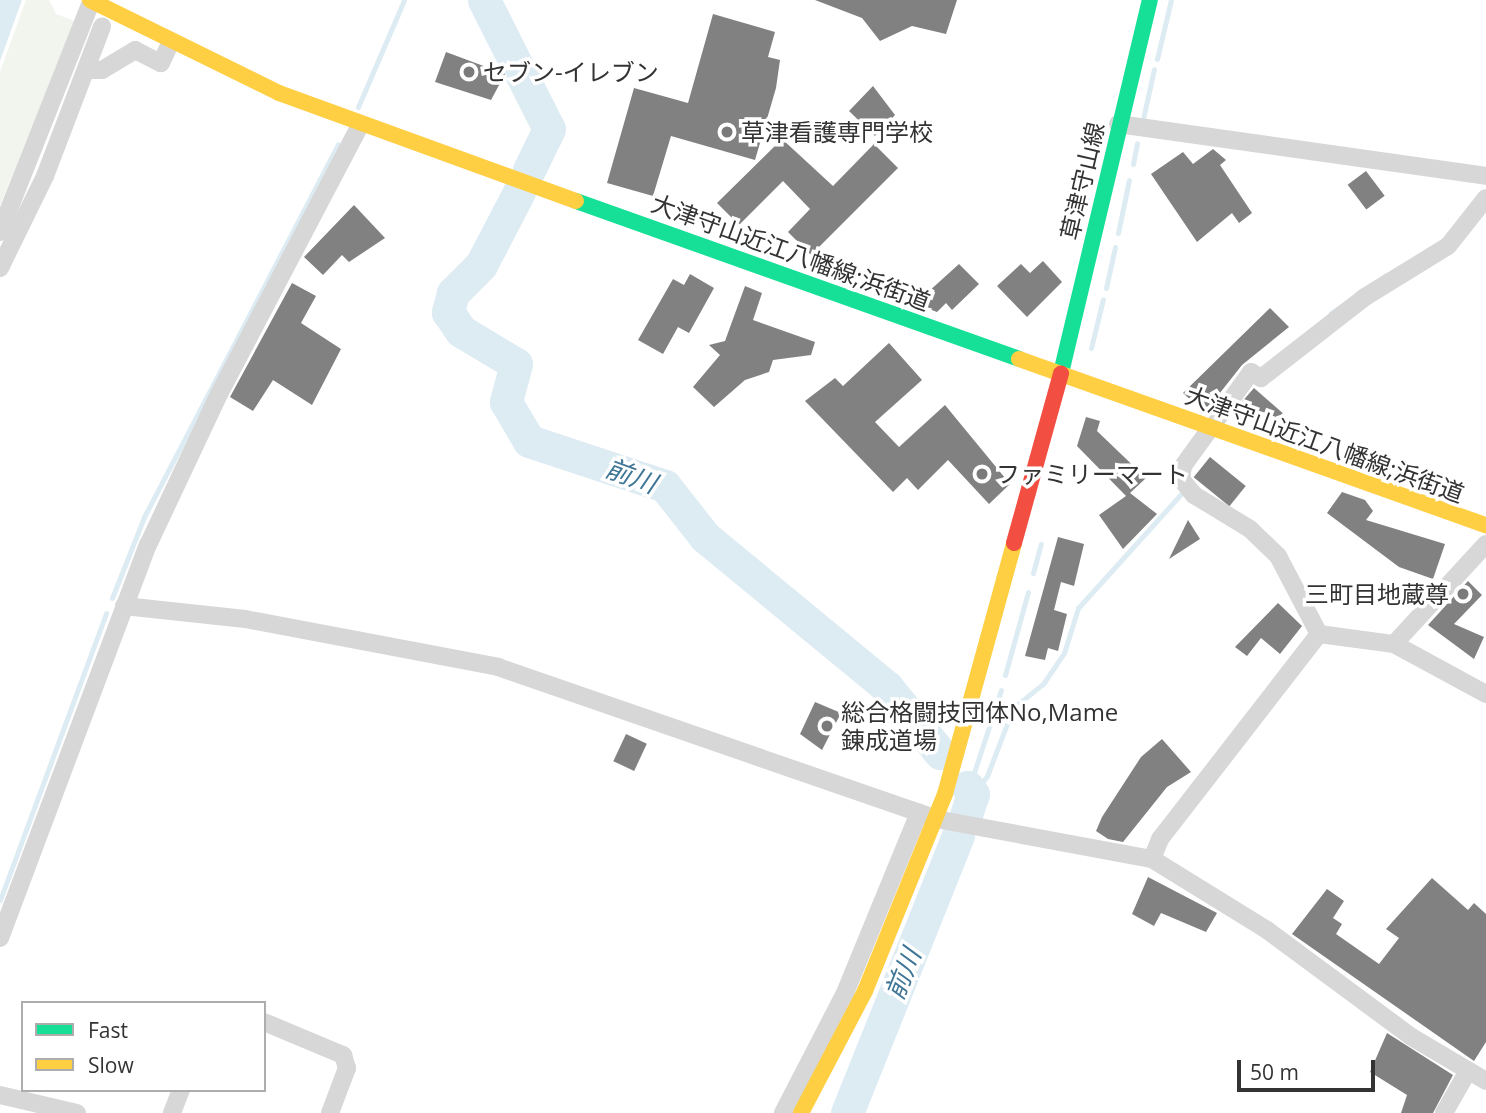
<!DOCTYPE html>
<meta charset="utf-8">
<style>
body{margin:0}
#map{position:relative;width:1486px;height:1113px;overflow:hidden;background:#fff;font-family:"Open Sans","Noto Sans JP",sans-serif}
div>[style]{position:absolute}
[style*='--x']{left:calc(var(--x)*1px);top:calc(var(--y)*1px);width:calc(var(--w)*1px);rotate:calc(var(--a)*1deg)}
.green>*{inset:0;background:#f1f5ed}
.water>*{inset:0;background:#ddebf3}
.stream>*{height:5px;margin:-2.5px;padding:0 2.5px;transform-origin:2.5px;border-radius:2.5px;background:#ddebf3}
.river>*{height:33px;margin:-16.5px;padding:0 16.5px;transform-origin:16.5px;border-radius:16.5px;background:#ddebf3}
.building>*{inset:0;background:#818181;transform-origin:0 0}
.street>*{height:18px;margin:-9px;padding:0 9px;transform-origin:9px;border-radius:9px;background:#d7d7d7}
.fast>*{height:16px;margin:-8px;padding:0 8px;transform-origin:8px;border-radius:8px;background:#16e098}
.slow>*{height:16px;margin:-8px;padding:0 8px;transform-origin:8px;border-radius:8px;background:#ffcf43}
.jam>*{height:16px;margin:-8px;padding:0 8px;transform-origin:8px;border-radius:8px;background:#f24e42}
.dots>*{width:19px;height:19px;translate:-50% -50%;box-sizing:border-box;border:4px solid #fff;border-radius:50%}
span{translate:-50% -50%;white-space:nowrap;text-align:center;line-height:1.15;-webkit-text-stroke:7px #fff;paint-order:stroke}
.poi-label{font-size:24px;color:#333}
.left{translate:0 -50%;text-align:left}
.right{translate:-100% -50%;text-align:right}
.street-label{font-size:24px;color:#333}
.water-label{font-size:26px;color:#3f7597;font-style:italic}
.legend{position:absolute;left:21px;top:1001px;width:245px;height:91px;box-sizing:border-box;background:#fff;border:2px solid #adadad;margin:0;padding:9px 12px;list-style:none;font-size:21px;color:#333}
.legend li{display:flex;align-items:center;gap:14px;height:35px}
.legend b{width:35px;border:2px solid #adadad}
.scale{position:absolute;left:1237px;top:1060px;width:138px;height:32px;box-sizing:border-box;border:4px solid #333;border-top:0;padding-left:9px;font-size:21px;line-height:24px;white-space:nowrap;color:#333;-webkit-text-stroke:5px #fff;paint-order:stroke}
</style>
<div id="map">
<div class="green">
<i style="clip-path:polygon(26px 0,49px 0,56px 14px,75px 21px,0 206px,0 72px)"></i>
</div>
<div class="water">
<i style="clip-path:polygon(0 0,22px 0,0 61px)"></i>
</div>
<div class="stream">
<i style="--x:1157;--y:59;--w:61;--a:-76.7"></i>
<i style="--x:358;--y:107;--w:116;--a:-66.7"></i>
<i style="--x:1143;--y:119;--w:51;--a:-77.6"></i>
<i style="--x:1133;--y:164;--w:21;--a:-79"></i>
<i style="--x:1118;--y:233;--w:54;--a:-78.3"></i>
<i style="--x:1106;--y:288;--w:42;--a:-77.6"></i>
<i style="--x:1331;--y:313;--w:67;--a:-34.6"></i>
<i style="--x:1091;--y:348;--w:50;--a:-76.2"></i>
<i style="--x:1033;--y:573;--w:30;--a:-75"></i>
<i style="--x:112;--y:598;--w:87;--a:-68.4"></i>
<i style="--x:144;--y:517;--w:420;--a:-62.5"></i>
<i style="--x:1005;--y:675;--w:86;--a:-74.5"></i>
<i style="--x:969;--y:788;--w:103;--a:-71.9"></i>
<i style="--x:973;--y:794;--w:23;--a:-52"></i>
<i style="--x:987;--y:776;--w:73;--a:-69.1"></i>
<i style="--x:1013;--y:708;--w:38;--a:-39"></i>
<i style="--x:1043;--y:684;--w:37;--a:-56"></i>
<i style="--x:1064;--y:653;--w:47;--a:-72.7"></i>
<i style="--x:1078;--y:608;--w:155;--a:-47.9"></i>
<i style="--x:0;--y:900;--w:306;--a:-69.7"></i>
</div>
<div class="river">
<i style="--x:484;--y:0;--w:144;--a:63.3"></i>
<i style="--x:549;--y:129;--w:46;--a:116"></i>
<i style="--x:519;--y:192;--w:82;--a:117.5"></i>
<i style="--x:481;--y:265;--w:40;--a:135"></i>
<i style="--x:453;--y:293;--w:20;--a:105"></i>
<i style="--x:448;--y:312;--w:23;--a:56"></i>
<i style="--x:461;--y:331;--w:64;--a:31"></i>
<i style="--x:516;--y:364;--w:39;--a:105"></i>
<i style="--x:506;--y:402;--w:45;--a:59.5"></i>
<i style="--x:529;--y:441;--w:143;--a:18.3"></i>
<i style="--x:665;--y:486;--w:65;--a:51.9"></i>
<i style="--x:705;--y:537;--w:236;--a:39.5"></i>
<i style="--x:887;--y:687;--w:85;--a:51.2"></i>
<i style="--x:966;--y:815;--w:22;--a:-72"></i>
<i style="--x:973;--y:794;--w:9;--a:-126"></i>
<i style="--x:847;--y:1113;--w:299;--a:-68.2"></i>
</div>
<div class="building">
<i style="clip-path:polygon(815px 0,957px 0,946px 34px,912px 26px,880px 41px,862px 18px)"></i>
<i style="clip-path:polygon(713px 14px,775px 32px,768px 57px,780px 60px,776px 88px,755px 160px,671px 136px,653px 196px,607px 183px,634px 88px,688px 103px)"></i>
<i style="clip-path:polygon(446px 52px,505px 74px,491px 100px,435px 82px)"></i>
<i style="clip-path:polygon(873px 86px,895px 115px,875px 136px,849px 111px)"></i>
<i style="clip-path:polygon(782px 139px,833px 186px,874px 144px,898px 168px,811px 255px,788px 232px,810px 209px,783px 181px,739px 225px,717px 203px)"></i>
<i style="clip-path:polygon(1213px 149px,1226px 160px,1220px 165px,1252px 213px,1239px 223px,1232px 213px,1197px 242px,1151px 174px,1183px 152px,1193px 164px)"></i>
<i style="left:1366px;top:171px;width:31px;height:23px;rotate:53deg"></i>
<i style="clip-path:polygon(354px 205px,385px 238px,349px 262px,342px 255px,323px 275px,304px 257px)"></i>
<i style="clip-path:polygon(1043px 261px,1062px 282px,1027px 317px,997px 286px,1021px 264px,1030px 273px)"></i>
<i style="clip-path:polygon(959px 264px,979px 284px,952px 310px,946px 303px,937px 312px,921px 306px,917px 302px)"></i>
<i style="clip-path:polygon(690px 274px,714px 288px,689px 333px,678px 327px,663px 354px,638px 340px,673px 279px,684px 285px)"></i>
<i style="clip-path:polygon(292px 283px,316px 296px,301px 323px,341px 349px,312px 405px,273px 380px,253px 411px,230px 397px)"></i>
<i style="clip-path:polygon(745px 286px,762px 293px,753px 320px,815px 342px,811px 355px,773px 360px,769px 372px,745px 380px,714px 407px,693px 387px,720px 355px,709px 345px,725px 341px)"></i>
<i style="clip-path:polygon(1270px 308px,1289px 327px,1242px 365px,1208px 408px,1194px 403px,1183px 393px)"></i>
<i style="clip-path:polygon(889px 343px,922px 380px,875px 422px,899px 447px,945px 405px,1010px 484px,989px 504px,948px 460px,918px 490px,907px 478px,893px 492px,805px 401px,835px 378px,843px 386px)"></i>
<i style="left:1254px;top:388px;width:38px;height:25px;rotate:41deg"></i>
<i style="clip-path:polygon(1086px 417px,1100px 421px,1097px 431px,1146px 478px,1130px 493px,1157px 514px,1123px 549px,1099px 515px,1126px 496px,1077px 446px)"></i>
<i style="left:1210px;top:457px;width:46px;height:26px;rotate:39deg"></i>
<i style="clip-path:polygon(1342px 492px,1365px 500px,1373px 511px,1366px 520px,1445px 544px,1433px 579px,1399px 567px,1327px 513px)"></i>
<i style="clip-path:polygon(1188px 520px,1200px 539px,1169px 559px)"></i>
<i style="clip-path:polygon(1058px 537px,1084px 544px,1074px 586px,1061px 582px,1054px 610px,1067px 614px,1058px 651px,1048px 648px,1045px 660px,1025px 656px)"></i>
<i style="clip-path:polygon(1468px 581px,1482px 595px,1454px 624px,1484px 637px,1474px 659px,1428px 625px)"></i>
<i style="clip-path:polygon(1278px 603px,1302px 626px,1280px 654px,1261px 638px,1247px 656px,1235px 647px)"></i>
<i style="clip-path:polygon(815px 702px,841px 713px,822px 750px,800px 734px)"></i>
<i style="left:626px;top:734px;width:23px;height:30px;rotate:25deg"></i>
<i style="clip-path:polygon(1162px 739px,1191px 772px,1167px 787px,1123px 842px,1108px 839px,1096px 831px,1102px 817px,1141px 757px)"></i>
<i style="clip-path:polygon(1148px 877px,1217px 913px,1206px 932px,1161px 913px,1154px 926px,1132px 914px)"></i>
<i style="clip-path:polygon(1432px 878px,1468px 910px,1474px 903px,1486px 914px,1486px 1042px,1474px 1061px,1292px 934px,1327px 889px,1344px 901px,1333px 918px,1342px 924px,1336px 934px,1379px 964px,1399px 938px,1386px 929px)"></i>
<i style="clip-path:polygon(1387px 1033px,1453px 1075px,1433px 1113px,1401px 1113px,1407px 1095px,1370px 1072px)"></i>
</div>
<div class="street">
<i style="--x:86;--y:70;--w:16;--a:0"></i>
<i style="--x:102;--y:70;--w:39;--a:-31"></i>
<i style="--x:135;--y:50;--w:29;--a:27"></i>
<i style="--x:161;--y:63;--w:23;--a:-65"></i>
<i style="--x:1118;--y:124;--w:372;--a:8"></i>
<i style="--x:0;--y:232;--w:250;--a:-68.4"></i>
<i style="--x:0;--y:268;--w:102;--a:-63.9"></i>
<i style="--x:45;--y:176;--w:160;--a:-69.1"></i>
<i style="--x:124;--y:606;--w:122;--a:6.1"></i>
<i style="--x:245;--y:619;--w:258;--a:10.7"></i>
<i style="--x:498;--y:667;--w:464;--a:19.1"></i>
<i style="--x:936;--y:819;--w:220;--a:10.5"></i>
<i style="--x:1152;--y:859;--w:135;--a:31.7"></i>
<i style="--x:1267;--y:930;--w:178;--a:36.5"></i>
<i style="--x:1410;--y:1036;--w:88;--a:30.6"></i>
<i style="--x:1319;--y:634;--w:88;--a:-117.7"></i>
<i style="--x:1278;--y:556;--w:39;--a:-136"></i>
<i style="--x:1250;--y:529;--w:66;--a:-148.7"></i>
<i style="--x:1194;--y:495;--w:21;--a:-129"></i>
<i style="--x:1181;--y:479;--w:13;--a:-81"></i>
<i style="--x:1183;--y:466;--w:116;--a:-54.1"></i>
<i style="--x:1251;--y:372;--w:12;--a:31"></i>
<i style="--x:1261;--y:378;--w:132;--a:-37.9"></i>
<i style="--x:1365;--y:297;--w:97;--a:-31.6"></i>
<i style="--x:1448;--y:246;--w:61;--a:-51.6"></i>
<i style="--x:1394;--y:644;--w:136;--a:-47.4"></i>
<i style="--x:1152;--y:859;--w:22;--a:-68"></i>
<i style="--x:1160;--y:839;--w:259;--a:-52.2"></i>
<i style="--x:1319;--y:634;--w:76;--a:7.6"></i>
<i style="--x:1394;--y:644;--w:105;--a:28.5"></i>
<i style="--x:0;--y:938;--w:420;--a:-69.4"></i>
<i style="--x:148;--y:545;--w:167;--a:-64.8"></i>
<i style="--x:219;--y:394;--w:305;--a:-62.3"></i>
<i style="--x:264;--y:1022;--w:86;--a:22.7"></i>
<i style="--x:343;--y:1055;--w:14;--a:73"></i>
<i style="--x:347;--y:1068;--w:48;--a:110.7"></i>
<i style="--x:0;--y:1095;--w:79;--a:13.2"></i>
<i style="--x:172;--y:1113;--w:25;--a:-69"></i>
<i style="--x:783;--y:1113;--w:135;--a:-62.7"></i>
<i style="--x:845;--y:993;--w:195;--a:-67.7"></i>
<i style="--x:1444;--y:1113;--w:48;--a:-60.3"></i>
</div>
<div class="fast">
<i style="--x:576;--y:201;--w:470;--a:19.6"></i>
<i style="--x:1061;--y:373;--w:383;--a:-76.6"></i>
</div>
<div class="slow">
<i style="--x:90;--y:0;--w:211;--a:26.2"></i>
<i style="--x:279;--y:93;--w:316;--a:20"></i>
<i style="--x:1019;--y:359;--w:496;--a:19.6"></i>
<i style="--x:801;--y:1113;--w:138;--a:-62.3"></i>
<i style="--x:865;--y:991;--w:213;--a:-67.9"></i>
<i style="--x:945;--y:794;--w:260;--a:-74.6"></i>
</div>
<div class="jam">
<i style="--x:1014;--y:543;--w:176;--a:-74.5"></i>
</div>
<div class="dots">
<i style="left:469px;top:72px;background:#7a7a7a"></i>
<i style="left:727px;top:132px;background:#7a7a7a"></i>
<i style="left:982px;top:474px;background:#7a7a7a"></i>
<i style="left:1463px;top:594px;background:#7a7a7a"></i>
<i style="left:827px;top:726px;background:#7a7a7a"></i>
</div>
<div class="poi-label">
<span class="left" style="left:483px;top:72px">セブン-イレブン</span>
<span class="left" style="left:741px;top:132px">草津看護専門学校</span>
<span class="left" style="left:996px;top:474px">ファミリーマート</span>
<span class="right" style="left:1449px;top:594px">三町目地蔵尊</span>
<span class="left" style="left:841px;top:726px">総合格闘技団体No,Mame<br>錬成道場</span>
</div>
<div class="street-label">
<span style="left:1082px;top:181px;rotate:-77deg">草津守山線</span>
<span style="left:791px;top:252px;rotate:20deg">大津守山近江八幡線;浜街道</span>
<span style="left:1325px;top:444px;rotate:20deg">大津守山近江八幡線;浜街道</span>
</div>
<div class="water-label">
<span style="left:631px;top:476px;rotate:20deg">前川</span>
<span style="left:903px;top:974px;rotate:-68deg">前川</span>
</div>
<ul class="legend">
<li><b style="height:9px;background:#16e098"></b>Fast</li>
<li><b style="height:9px;background:#ffcf43"></b>Slow</li>
</ul>
<div class="scale">50 m</div>
</div>
